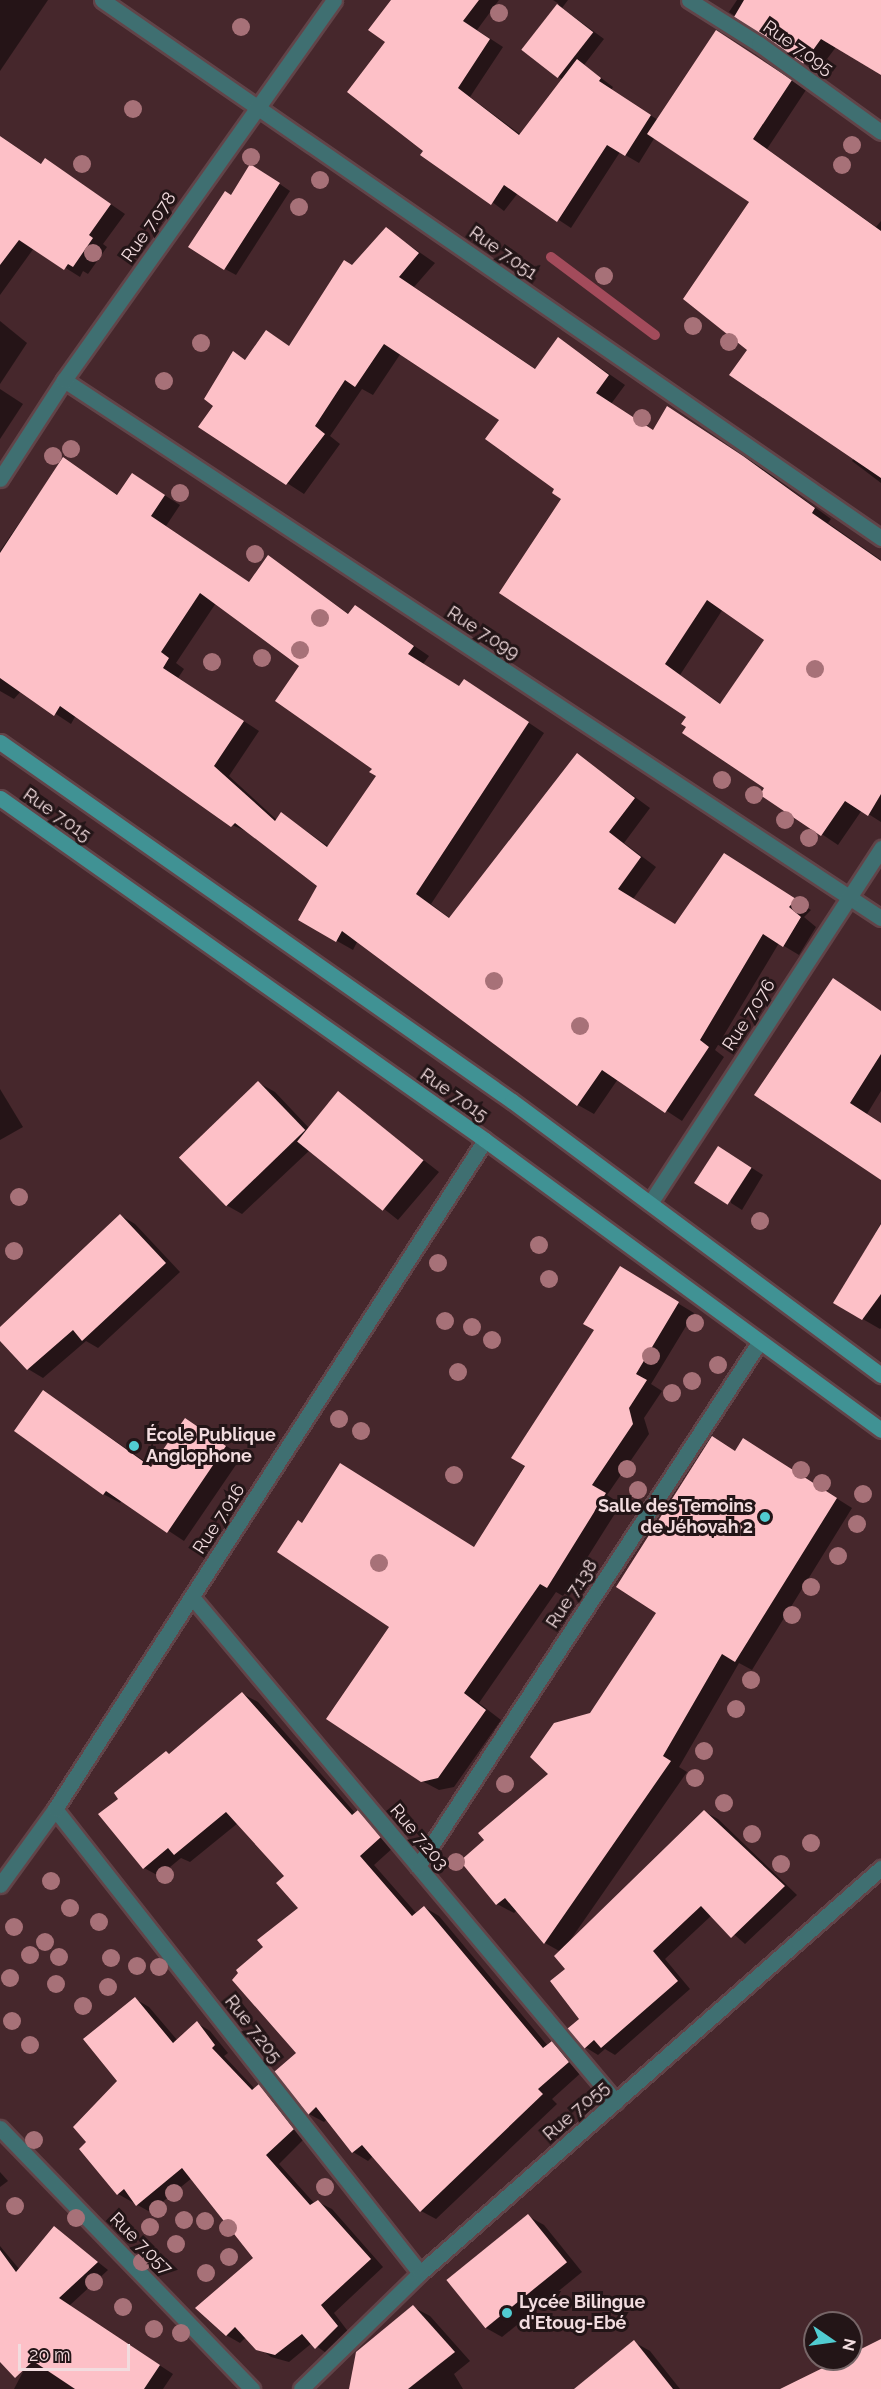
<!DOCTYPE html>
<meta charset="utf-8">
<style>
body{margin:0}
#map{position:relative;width:881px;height:2389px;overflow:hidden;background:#46272c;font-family:Raleway,sans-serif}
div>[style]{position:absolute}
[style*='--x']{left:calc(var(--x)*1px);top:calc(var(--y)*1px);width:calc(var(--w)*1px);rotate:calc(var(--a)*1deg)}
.shadow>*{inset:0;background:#0007}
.stream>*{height:10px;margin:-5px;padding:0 5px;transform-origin:5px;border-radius:5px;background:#a34b5b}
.building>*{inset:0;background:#fdc0c7;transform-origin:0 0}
.roads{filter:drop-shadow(2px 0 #624449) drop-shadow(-2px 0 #624449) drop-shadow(0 2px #624449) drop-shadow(0 -2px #624449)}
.minor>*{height:15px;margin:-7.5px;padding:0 7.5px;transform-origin:7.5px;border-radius:7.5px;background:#3f6f71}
.secondary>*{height:15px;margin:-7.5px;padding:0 7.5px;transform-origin:7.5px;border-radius:7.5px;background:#409294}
.trees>*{width:18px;height:18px;margin:-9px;border-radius:50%;background:#a77178}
.dots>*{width:16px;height:16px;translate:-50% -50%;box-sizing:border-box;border:3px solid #231517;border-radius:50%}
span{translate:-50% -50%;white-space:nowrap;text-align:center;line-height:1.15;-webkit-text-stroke:6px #231517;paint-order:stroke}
.street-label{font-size:18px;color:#f2dcdf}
.poi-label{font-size:18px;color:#f2dcdf;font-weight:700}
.left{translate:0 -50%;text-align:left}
.right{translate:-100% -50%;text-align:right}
.north{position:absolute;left:803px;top:2311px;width:60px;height:60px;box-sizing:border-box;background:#231517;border:2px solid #766567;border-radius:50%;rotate:103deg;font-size:16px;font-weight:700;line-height:24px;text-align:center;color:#f2dcdf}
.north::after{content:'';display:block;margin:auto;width:21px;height:27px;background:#51ccd1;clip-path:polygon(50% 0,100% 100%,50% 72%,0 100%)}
.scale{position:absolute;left:18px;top:2344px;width:112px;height:27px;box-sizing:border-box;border:3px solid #f2dcdf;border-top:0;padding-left:8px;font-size:18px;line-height:21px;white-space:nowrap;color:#f2dcdf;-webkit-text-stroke:4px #231517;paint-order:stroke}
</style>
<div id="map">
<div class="shadow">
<i style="clip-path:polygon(0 0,48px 0,0 71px)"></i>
<i style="clip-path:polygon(392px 0,499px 0,477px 30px,503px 47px,470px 97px,521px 135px,563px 80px,524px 50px,559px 4px,553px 0,568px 0,562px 8px,604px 39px,584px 65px,613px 87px,611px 90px,658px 120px,717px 31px,806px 90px,767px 149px,876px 227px,881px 221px,881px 483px,852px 461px,854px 458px,750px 349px,751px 201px,655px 137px,639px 163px,620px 152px,571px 228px,518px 193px,504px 211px,425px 151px,387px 42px)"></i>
<i style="clip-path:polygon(737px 0,881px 0,881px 75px,836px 47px,818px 71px,729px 12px)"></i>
<i style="clip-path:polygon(0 136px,43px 165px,60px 169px,125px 214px,103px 244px,107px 247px,88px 274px,83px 271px,80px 277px,34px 248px,0 295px)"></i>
<i style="clip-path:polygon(262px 172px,290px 191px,236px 275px,225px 269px,232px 197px)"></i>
<i style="clip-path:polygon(evenodd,386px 229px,435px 263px,414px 287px,537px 370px,559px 339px,625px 385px,611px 404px,654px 432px,684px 417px,760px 467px,831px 519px,828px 523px,881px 560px,881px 822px,862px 810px,838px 845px,762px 794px,767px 788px,688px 727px,688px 716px,563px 499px,501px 420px,401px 353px,373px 395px,362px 389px,330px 436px,340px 444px,304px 494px,200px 427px,216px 405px,234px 354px,247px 361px,290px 347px,386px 229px,723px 609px,766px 640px,721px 704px,680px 675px,723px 609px)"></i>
<i style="clip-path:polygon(0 321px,27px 343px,0 384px)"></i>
<i style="clip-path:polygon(0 389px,23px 404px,0 439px)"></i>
<i style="clip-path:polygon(evenodd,63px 459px,118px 495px,133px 475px,180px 505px,166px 526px,250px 583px,269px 557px,350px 615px,355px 607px,371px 616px,429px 656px,423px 664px,460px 687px,480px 690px,544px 733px,431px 904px,451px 919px,578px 755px,650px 808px,624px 843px,656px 867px,633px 899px,676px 925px,740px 864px,811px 910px,804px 917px,816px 927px,799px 955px,779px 943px,715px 1050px,724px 1057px,682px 1121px,618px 1079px,594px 1114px,578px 1105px,358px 940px,353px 950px,300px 920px,319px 886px,250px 833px,232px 825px,76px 715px,71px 724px,21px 691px,14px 699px,0 691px,0 551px,63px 459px,216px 603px,301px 666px,378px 776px,329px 847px,282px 814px,277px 820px,229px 776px,259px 731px,178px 678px,184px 669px,176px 663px,216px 603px)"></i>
<i style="clip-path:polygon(833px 980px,881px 1011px,881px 1091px,867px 1114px,881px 1123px,881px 1178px,757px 1095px)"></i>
<i style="clip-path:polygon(259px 1083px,275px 1092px,309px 1128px,338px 1093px,439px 1172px,398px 1220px,310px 1150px,242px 1214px,226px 1205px)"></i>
<i style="clip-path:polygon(0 1089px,23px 1127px,0 1140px)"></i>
<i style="clip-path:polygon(730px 1154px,763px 1175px,742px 1210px,731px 1203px)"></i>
<i style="clip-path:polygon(120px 1215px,135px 1224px,180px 1272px,98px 1348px,86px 1341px,43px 1378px,28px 1369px,0 1339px,0 1329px)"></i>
<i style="clip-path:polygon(881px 1223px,881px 1328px,880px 1329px,835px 1303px)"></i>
<i style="clip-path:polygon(636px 1278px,694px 1313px,651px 1384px,662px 1391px,644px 1418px,649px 1434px,607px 1495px,621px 1504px,563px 1596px,556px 1592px,479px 1703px,501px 1720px,454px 1787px,439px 1790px,422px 1781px,391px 1627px,303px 1525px,475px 1549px)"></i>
<i style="clip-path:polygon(44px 1392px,153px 1467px,186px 1420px,242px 1456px,184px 1541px,122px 1500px,120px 1503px,103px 1494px)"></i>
<i style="clip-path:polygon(760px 1450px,852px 1508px,752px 1670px,739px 1663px,679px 1767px,687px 1772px,569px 1942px,705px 1812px,718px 1819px,797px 1895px,745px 1944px,712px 1915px,665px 1959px,690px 1989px,615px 2055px,605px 2049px,598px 2055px,585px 2047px,581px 2020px,561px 1952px,545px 1943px,517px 1910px,514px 1913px,497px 1904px,486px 1841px,550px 1774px,658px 1612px,736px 1452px)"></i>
<i style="clip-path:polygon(243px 1694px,258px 1702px,356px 1814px,373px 1821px,395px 1846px,374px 1865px,417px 1914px,424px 1907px,439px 1916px,548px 2046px,552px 2043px,567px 2051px,583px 2071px,552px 2099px,557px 2104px,436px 2219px,421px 2211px,373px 2156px,368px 2161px,353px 2152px,327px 2119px,324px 2122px,309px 2114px,298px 2053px,265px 1948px,300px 1908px,286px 1876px,238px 1823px,190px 1862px,181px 1858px,159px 1876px,144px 1868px,120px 1799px,166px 1752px,170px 1755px)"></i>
<i style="clip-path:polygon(135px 1999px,149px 2007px,178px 2041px,197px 2023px,210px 2031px,228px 2053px,224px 2056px,255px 2089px,259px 2086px,272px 2094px,306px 2137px,279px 2164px,315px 2204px,318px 2202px,332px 2209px,383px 2267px,334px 2313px,350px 2334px,329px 2355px,312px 2343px,289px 2362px,271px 2357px,246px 2337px,240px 2343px,226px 2335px,255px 2258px,192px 2178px,150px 2212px,118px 2194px,88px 2142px,119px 2081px)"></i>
<i style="clip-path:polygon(0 2172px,8px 2181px,0 2187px)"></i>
<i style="clip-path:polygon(528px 2216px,544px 2225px,582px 2272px,502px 2337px,486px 2328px)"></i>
<i style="clip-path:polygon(55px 2228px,108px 2270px,69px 2306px,173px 2374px,163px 2389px,14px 2389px,50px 2320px,0 2358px,0 2246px,20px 2270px)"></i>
<i style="clip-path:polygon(413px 2307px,430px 2316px,470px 2361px,454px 2374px,463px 2389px,351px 2389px)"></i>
<i style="clip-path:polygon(634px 2342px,650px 2351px,680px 2389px,590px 2389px)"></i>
</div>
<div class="stream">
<i style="--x:551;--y:257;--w:130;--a:36.9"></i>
</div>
<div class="building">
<i style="clip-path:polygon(391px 0,479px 0,463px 21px,490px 39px,458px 88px,519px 135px,577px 59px,601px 78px,599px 81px,651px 115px,625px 156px,607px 145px,557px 222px,504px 185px,491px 205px,420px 155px,423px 151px,347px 92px,385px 42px,368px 30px)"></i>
<i style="clip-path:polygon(744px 0,881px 0,881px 75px,821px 39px,803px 64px,734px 17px)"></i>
<i style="left:557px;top:4px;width:46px;height:58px;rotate:38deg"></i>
<i style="clip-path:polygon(716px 30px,792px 80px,753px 139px,881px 231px,881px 478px,729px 375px,747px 350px,683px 299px,749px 202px,647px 134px)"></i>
<i style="clip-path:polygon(0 136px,41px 164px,45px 158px,111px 204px,89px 235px,93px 238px,73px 267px,68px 264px,64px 270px,19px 240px,0 265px)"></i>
<i style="clip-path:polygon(250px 164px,280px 183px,224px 270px,188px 247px,225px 191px,231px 195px)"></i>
<i style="clip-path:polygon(evenodd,386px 227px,419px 253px,399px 277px,535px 369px,558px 337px,609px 375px,596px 393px,653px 430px,667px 406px,743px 456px,815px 508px,812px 513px,881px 561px,881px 794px,868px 816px,845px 801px,821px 836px,760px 795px,764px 788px,682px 733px,686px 727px,681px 724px,686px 717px,499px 593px,561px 499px,552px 493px,554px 489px,485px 439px,499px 420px,384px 344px,355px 387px,345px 380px,315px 426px,325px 434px,286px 485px,198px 427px,213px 406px,204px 399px,233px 351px,245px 360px,266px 330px,289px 346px,344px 260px,352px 265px,386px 227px,707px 600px,764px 640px,720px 704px,665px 664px,707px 600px)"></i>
<i style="clip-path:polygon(evenodd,63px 457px,117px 495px,132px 473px,165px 495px,151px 516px,249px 582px,268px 555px,348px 614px,355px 605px,414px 646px,408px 654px,459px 686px,464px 679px,529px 722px,416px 894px,449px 918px,577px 753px,635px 798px,609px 832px,641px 857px,618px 889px,675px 924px,724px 853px,796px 899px,789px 907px,801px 917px,783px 947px,763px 934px,700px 1040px,709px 1047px,665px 1113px,602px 1070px,577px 1106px,342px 931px,336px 942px,298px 920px,317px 886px,235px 823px,231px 827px,60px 706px,54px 716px,0 678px,0 553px,63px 457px,200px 593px,299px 666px,275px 701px,372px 769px,369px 772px,376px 776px,327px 847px,281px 812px,275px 821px,214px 766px,244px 721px,163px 668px,169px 658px,161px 652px,200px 593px)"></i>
<i style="clip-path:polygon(833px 978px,881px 1011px,881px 1054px,850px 1103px,881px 1123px,881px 1180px,754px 1095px)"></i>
<i style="left:258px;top:1081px;width:68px;height:110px;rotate:46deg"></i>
<i style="left:338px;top:1091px;width:110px;height:65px;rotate:39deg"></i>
<i style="left:718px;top:1146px;width:40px;height:44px;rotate:33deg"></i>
<i style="clip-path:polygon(120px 1214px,166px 1263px,82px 1341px,73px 1330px,27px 1370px,0 1341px,0 1327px)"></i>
<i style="clip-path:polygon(881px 1224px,881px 1294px,862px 1320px,833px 1303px)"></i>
<i style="clip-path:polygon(620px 1266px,679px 1302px,636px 1374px,647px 1380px,629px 1408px,633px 1424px,592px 1485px,606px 1493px,547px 1588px,540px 1584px,464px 1693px,486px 1710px,438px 1778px,421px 1782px,326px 1719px,389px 1627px,277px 1552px,298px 1520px,302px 1523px,340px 1463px,474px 1547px,525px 1466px,511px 1458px,594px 1330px,583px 1324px)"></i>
<i style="clip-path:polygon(43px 1390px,151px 1467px,185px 1418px,226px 1446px,167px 1533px,106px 1491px,103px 1495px,14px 1431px)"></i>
<i style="clip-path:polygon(712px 1436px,735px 1451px,743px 1438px,837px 1498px,735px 1662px,722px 1654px,663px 1756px,671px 1761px,544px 1944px,505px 1898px,496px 1905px,460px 1861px,484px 1840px,478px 1833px,548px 1774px,530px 1757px,554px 1723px,590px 1713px,656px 1613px,616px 1587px)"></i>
<i style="clip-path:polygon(242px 1692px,352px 1815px,358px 1810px,381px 1837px,360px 1856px,412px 1916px,424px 1906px,543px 2048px,552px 2041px,569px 2062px,538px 2089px,543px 2094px,420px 2212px,362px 2145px,352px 2153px,316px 2107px,308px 2115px,274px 2072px,296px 2053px,232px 1980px,238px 1973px,236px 1970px,263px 1947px,257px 1940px,298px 1908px,276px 1883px,284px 1876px,226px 1812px,174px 1855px,168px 1848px,143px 1869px,98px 1814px,118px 1799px,114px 1793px,166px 1751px,169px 1754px)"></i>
<i style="clip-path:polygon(704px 1810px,785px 1886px,731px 1938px,701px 1906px,653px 1951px,678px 1981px,601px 2048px,594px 2040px,584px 2049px,567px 2029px,579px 2019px,550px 1981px,565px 1969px,554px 1956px)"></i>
<i style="clip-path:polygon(135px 1997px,173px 2043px,197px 2021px,215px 2045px,212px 2048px,252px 2090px,259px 2084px,294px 2129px,266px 2155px,310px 2205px,318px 2200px,371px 2259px,321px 2305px,338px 2326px,315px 2349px,302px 2334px,275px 2355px,256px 2350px,235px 2327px,226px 2336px,195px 2308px,253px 2258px,182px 2168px,136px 2206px,124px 2189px,117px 2195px,79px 2149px,86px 2142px,73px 2127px,117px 2081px,83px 2039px)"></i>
<i style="left:528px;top:2214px;width:62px;height:105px;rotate:51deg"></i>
<i style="clip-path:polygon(54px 2226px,98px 2262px,59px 2298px,160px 2365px,144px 2389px,75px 2389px,33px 2361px,15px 2378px,0 2362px,0 2250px,16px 2272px)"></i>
<i style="clip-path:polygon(413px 2305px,455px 2352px,408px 2389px,349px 2389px,356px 2352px)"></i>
<i style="clip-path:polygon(881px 2339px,881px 2389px,780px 2389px,841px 2359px,851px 2359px,851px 2354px)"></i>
<i style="clip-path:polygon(634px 2340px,673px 2389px,574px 2389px)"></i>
</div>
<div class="roads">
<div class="minor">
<i style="--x:102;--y:0;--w:947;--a:34.63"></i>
<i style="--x:689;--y:0;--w:83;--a:32.2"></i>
<i style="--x:759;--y:44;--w:150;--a:35.8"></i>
<i style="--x:64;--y:380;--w:978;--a:33.37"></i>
<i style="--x:0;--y:479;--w:118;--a:-57.1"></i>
<i style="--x:64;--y:380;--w:466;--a:-54.6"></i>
<i style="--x:650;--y:1203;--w:424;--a:-56.9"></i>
<i style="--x:192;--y:1597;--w:659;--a:49.98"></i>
<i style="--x:55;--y:1809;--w:590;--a:51.81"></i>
<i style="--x:418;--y:1866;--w:623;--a:-56.92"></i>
<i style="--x:0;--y:1885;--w:94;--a:-54.1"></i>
<i style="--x:55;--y:1809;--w:795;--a:-57.27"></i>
<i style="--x:0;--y:2128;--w:363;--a:46"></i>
<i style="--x:301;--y:2389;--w:166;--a:-44.3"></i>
<i style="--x:420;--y:2273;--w:614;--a:-41.3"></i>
</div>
<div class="secondary">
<i style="--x:0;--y:742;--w:625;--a:35.04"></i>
<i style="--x:512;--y:1101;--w:460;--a:36.6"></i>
<i style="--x:0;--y:798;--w:593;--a:35.19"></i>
<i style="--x:485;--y:1140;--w:491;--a:36.2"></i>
</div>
</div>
<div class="trees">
<i style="left:499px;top:13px"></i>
<i style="left:241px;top:27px"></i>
<i style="left:133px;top:109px"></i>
<i style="left:852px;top:145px"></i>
<i style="left:251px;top:157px"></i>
<i style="left:82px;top:164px"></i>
<i style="left:842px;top:165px"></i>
<i style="left:320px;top:180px"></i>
<i style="left:299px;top:207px"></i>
<i style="left:93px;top:253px"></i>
<i style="left:604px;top:276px"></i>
<i style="left:693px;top:326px"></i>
<i style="left:729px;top:342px"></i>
<i style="left:201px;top:343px"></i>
<i style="left:164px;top:381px"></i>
<i style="left:642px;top:418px"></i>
<i style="left:71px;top:449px"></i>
<i style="left:53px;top:456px"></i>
<i style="left:180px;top:493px"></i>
<i style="left:255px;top:554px"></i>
<i style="left:320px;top:618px"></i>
<i style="left:300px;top:650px"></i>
<i style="left:262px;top:658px"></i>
<i style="left:212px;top:662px"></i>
<i style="left:815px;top:669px"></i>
<i style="left:722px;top:780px"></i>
<i style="left:754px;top:795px"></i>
<i style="left:785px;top:820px"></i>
<i style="left:809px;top:838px"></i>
<i style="left:800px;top:905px"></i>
<i style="left:494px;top:981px"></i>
<i style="left:580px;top:1026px"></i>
<i style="left:19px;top:1197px"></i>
<i style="left:760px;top:1221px"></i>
<i style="left:539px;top:1245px"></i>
<i style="left:14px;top:1251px"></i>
<i style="left:438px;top:1263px"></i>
<i style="left:549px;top:1279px"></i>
<i style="left:445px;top:1321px"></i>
<i style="left:695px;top:1323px"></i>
<i style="left:472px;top:1327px"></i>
<i style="left:492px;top:1340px"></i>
<i style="left:651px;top:1356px"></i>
<i style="left:718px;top:1365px"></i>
<i style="left:458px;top:1372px"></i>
<i style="left:692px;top:1381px"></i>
<i style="left:672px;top:1393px"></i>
<i style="left:339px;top:1419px"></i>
<i style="left:361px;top:1431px"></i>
<i style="left:627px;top:1469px"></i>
<i style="left:801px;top:1470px"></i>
<i style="left:454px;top:1475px"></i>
<i style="left:822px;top:1483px"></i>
<i style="left:638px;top:1490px"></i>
<i style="left:863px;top:1494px"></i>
<i style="left:857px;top:1524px"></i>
<i style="left:838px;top:1556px"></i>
<i style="left:379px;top:1563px"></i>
<i style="left:811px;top:1587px"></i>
<i style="left:792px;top:1615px"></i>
<i style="left:751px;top:1680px"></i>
<i style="left:736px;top:1709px"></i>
<i style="left:704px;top:1751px"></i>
<i style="left:695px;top:1778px"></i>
<i style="left:505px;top:1784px"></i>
<i style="left:724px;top:1803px"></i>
<i style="left:752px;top:1834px"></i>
<i style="left:811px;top:1843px"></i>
<i style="left:456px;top:1862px"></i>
<i style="left:781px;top:1864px"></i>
<i style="left:165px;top:1875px"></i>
<i style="left:51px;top:1881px"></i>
<i style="left:70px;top:1908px"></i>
<i style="left:99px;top:1922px"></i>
<i style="left:14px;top:1927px"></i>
<i style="left:45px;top:1942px"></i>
<i style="left:30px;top:1955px"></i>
<i style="left:59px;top:1957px"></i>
<i style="left:111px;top:1958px"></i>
<i style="left:137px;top:1966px"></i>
<i style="left:159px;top:1967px"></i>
<i style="left:10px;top:1978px"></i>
<i style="left:56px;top:1984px"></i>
<i style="left:108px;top:1987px"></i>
<i style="left:83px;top:2006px"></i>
<i style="left:12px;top:2021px"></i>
<i style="left:30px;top:2045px"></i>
<i style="left:34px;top:2140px"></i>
<i style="left:325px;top:2187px"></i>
<i style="left:174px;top:2193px"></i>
<i style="left:15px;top:2206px"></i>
<i style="left:158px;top:2209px"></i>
<i style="left:76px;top:2218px"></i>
<i style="left:184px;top:2220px"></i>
<i style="left:205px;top:2221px"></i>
<i style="left:150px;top:2227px"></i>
<i style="left:228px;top:2228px"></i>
<i style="left:176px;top:2244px"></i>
<i style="left:229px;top:2257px"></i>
<i style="left:142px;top:2262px"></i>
<i style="left:206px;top:2273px"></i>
<i style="left:94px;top:2282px"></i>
<i style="left:123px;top:2307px"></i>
<i style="left:154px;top:2329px"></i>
<i style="left:181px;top:2333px"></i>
</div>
<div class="dots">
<i style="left:134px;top:1446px;background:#51ccd1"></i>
<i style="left:765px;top:1517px;background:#51ccd1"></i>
<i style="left:507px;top:2313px;background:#51ccd1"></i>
</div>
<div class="street-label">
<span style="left:798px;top:48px;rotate:35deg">Rue 7.095</span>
<span style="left:149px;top:227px;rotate:-55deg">Rue 7.078</span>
<span style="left:503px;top:253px;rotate:35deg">Rue 7.051</span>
<span style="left:483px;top:633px;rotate:33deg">Rue 7.099</span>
<span style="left:57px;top:815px;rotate:35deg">Rue 7.015</span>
<span style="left:749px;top:1015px;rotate:-57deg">Rue 7.076</span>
<span style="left:454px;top:1095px;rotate:35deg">Rue 7.015</span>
<span style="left:219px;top:1519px;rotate:-57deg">Rue 7.016</span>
<span style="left:572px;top:1594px;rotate:-57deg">Rue 7.138</span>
<span style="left:419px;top:1837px;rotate:50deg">Rue 7.203</span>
<span style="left:253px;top:2029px;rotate:52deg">Rue 7.205</span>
<span style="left:576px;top:2111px;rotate:-41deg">Rue 7.055</span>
<span style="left:141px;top:2244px;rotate:45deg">Rue 7.057</span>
</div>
<div class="poi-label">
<span class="left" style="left:146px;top:1446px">École Publique<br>Anglophone</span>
<span class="right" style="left:753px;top:1517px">Salle des Temoins<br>de Jéhovah 2</span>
<span class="left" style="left:519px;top:2313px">Lycée Bilingue<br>d'Etoug-Ebé</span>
</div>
<div class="north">N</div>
<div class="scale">20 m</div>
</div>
